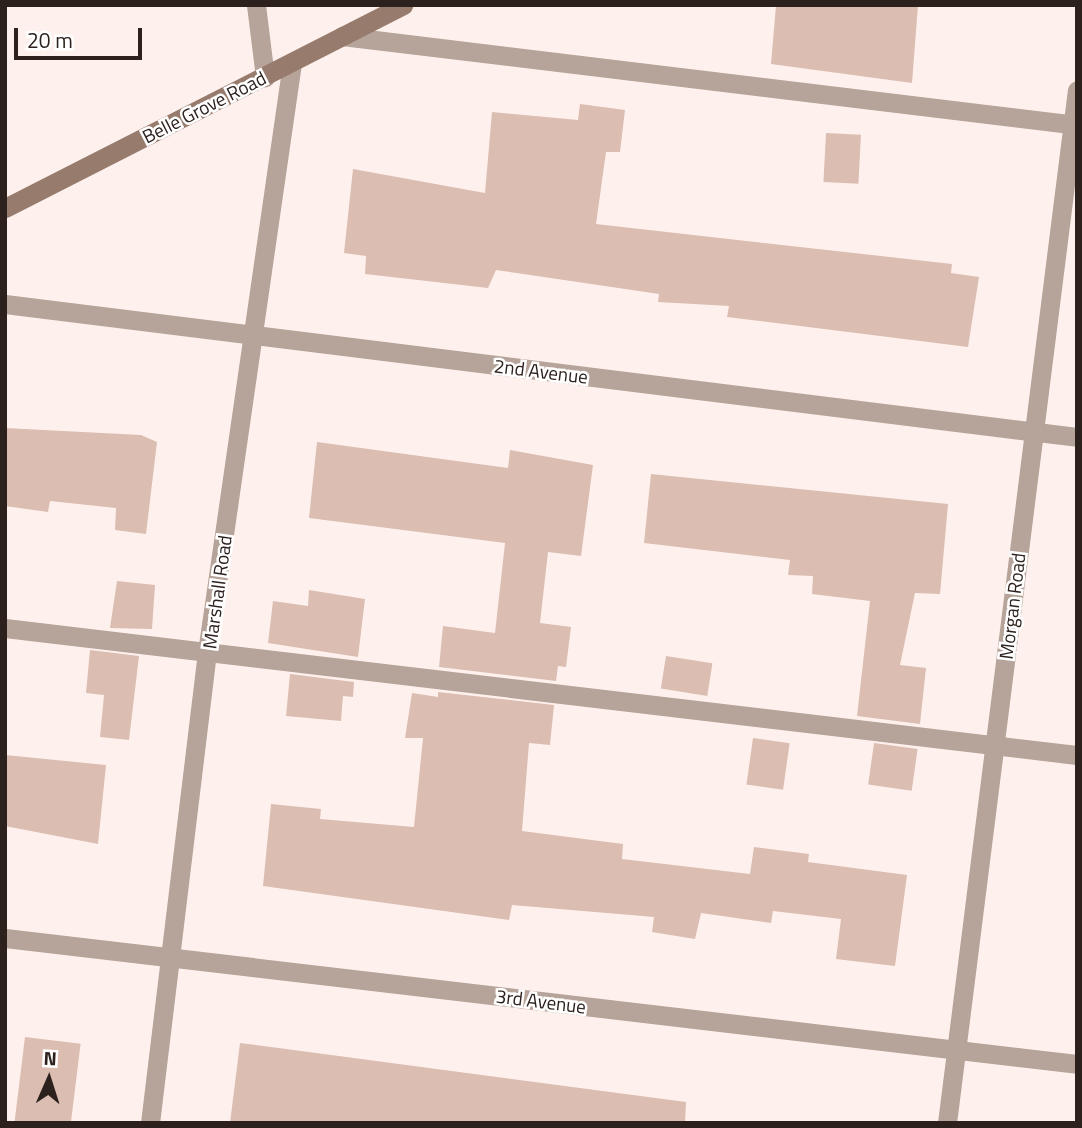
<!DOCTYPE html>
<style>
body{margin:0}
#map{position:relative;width:1082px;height:1128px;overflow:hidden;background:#fef1ed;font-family:"Titillium Web",sans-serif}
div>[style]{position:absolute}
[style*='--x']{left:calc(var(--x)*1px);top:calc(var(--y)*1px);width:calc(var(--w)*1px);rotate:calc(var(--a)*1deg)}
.building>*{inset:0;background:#dbbdb2;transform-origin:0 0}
.service>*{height:19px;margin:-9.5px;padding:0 9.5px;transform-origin:9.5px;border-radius:9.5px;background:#b6a399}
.minor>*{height:19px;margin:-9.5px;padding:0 9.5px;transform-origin:9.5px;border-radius:9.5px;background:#b6a399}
.tertiary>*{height:19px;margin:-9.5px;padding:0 9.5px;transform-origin:9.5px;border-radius:9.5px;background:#b6a399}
.secondary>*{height:19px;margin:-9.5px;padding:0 9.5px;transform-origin:9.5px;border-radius:9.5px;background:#977b6d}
span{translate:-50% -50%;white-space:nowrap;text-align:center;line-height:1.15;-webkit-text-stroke:5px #fff;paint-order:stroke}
.street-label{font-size:19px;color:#2c211d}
.frame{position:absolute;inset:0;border:7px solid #2c211d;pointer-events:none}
.north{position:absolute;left:14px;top:1044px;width:70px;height:70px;-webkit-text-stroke:5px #fff;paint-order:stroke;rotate:3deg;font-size:19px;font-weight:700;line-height:28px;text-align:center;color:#2c211d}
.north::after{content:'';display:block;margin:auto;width:24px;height:32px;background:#2c211d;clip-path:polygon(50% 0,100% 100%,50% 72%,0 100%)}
.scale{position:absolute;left:14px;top:28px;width:128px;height:32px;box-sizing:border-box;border:4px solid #2c211d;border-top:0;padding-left:9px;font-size:21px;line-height:24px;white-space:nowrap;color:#2c211d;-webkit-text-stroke:5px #fff;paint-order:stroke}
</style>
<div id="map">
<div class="building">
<i style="clip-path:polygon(776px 5px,918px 5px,912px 83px,771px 64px)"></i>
<i style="clip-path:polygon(580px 104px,625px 110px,620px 152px,606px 152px,596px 224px,952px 264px,951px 273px,979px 277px,968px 347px,727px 317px,729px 306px,658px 302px,659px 294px,496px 270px,488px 288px,365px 274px,366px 256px,344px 253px,353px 169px,485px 193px,492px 112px,578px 120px)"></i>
<i style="left:826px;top:133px;width:35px;height:49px;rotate:3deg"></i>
<i style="clip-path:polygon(5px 428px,141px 435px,157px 442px,146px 534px,115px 530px,116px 508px,50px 501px,48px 512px,5px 506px)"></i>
<i style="clip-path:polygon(317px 442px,508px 468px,510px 450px,593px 465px,581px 556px,548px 552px,540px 623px,571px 627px,566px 667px,558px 666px,556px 681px,439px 667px,443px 626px,495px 633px,505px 543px,309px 518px)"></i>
<i style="clip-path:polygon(651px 474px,948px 504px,940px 594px,915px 593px,900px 665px,926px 668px,920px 724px,857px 716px,870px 601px,812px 594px,813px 576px,788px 575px,790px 560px,644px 543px)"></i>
<i style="clip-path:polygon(117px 581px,155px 585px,152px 629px,110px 628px)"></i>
<i style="clip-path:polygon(309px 590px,365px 599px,358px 657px,268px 643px,273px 601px,308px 606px)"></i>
<i style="clip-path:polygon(90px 650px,139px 656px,129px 740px,100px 737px,104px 695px,86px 693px)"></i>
<i style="left:666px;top:656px;width:47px;height:33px;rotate:9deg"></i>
<i style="clip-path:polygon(290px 674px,354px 682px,353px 697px,343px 696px,341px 721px,286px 716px)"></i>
<i style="clip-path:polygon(438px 692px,554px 705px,550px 745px,529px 743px,522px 831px,623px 844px,622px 859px,750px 874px,754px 847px,809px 854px,808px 862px,907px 875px,895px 966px,836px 959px,841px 919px,773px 911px,771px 923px,701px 913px,695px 939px,652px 932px,654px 917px,512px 905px,509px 920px,263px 886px,271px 804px,321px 809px,320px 819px,414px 827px,423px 738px,405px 738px,412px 693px,438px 697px)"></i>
<i style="left:753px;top:738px;width:37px;height:47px;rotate:8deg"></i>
<i style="left:874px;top:743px;width:44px;height:42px;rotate:8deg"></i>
<i style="clip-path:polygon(5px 755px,106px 765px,98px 844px,5px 826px)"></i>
<i style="left:25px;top:1037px;width:56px;height:87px;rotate:7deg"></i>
<i style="clip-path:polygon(240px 1043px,686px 1102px,685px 1123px,230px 1123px)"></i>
</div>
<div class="service">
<i style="--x:256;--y:5;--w:73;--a:82.9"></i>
<i style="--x:342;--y:36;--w:740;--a:6.9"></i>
<i style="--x:5;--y:628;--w:1079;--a:6.76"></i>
</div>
<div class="minor">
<i style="--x:5;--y:304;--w:1080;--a:7.07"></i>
<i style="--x:5;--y:938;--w:1079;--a:6.7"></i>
<i style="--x:150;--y:1123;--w:474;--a:-83.1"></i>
<i style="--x:207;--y:652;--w:595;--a:-81.79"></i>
</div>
<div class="tertiary">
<i style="--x:947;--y:1123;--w:1041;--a:-82.83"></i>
</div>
<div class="secondary">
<i style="--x:5;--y:208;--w:447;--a:-27"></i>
</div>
<div class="street-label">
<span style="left:204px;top:107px;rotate:-27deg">Belle Grove Road</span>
<span style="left:541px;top:371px;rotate:7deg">2nd Avenue</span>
<span style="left:217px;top:592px;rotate:-82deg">Marshall Road</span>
<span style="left:1012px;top:606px;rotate:-83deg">Morgan Road</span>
<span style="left:541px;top:1001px;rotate:7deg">3rd Avenue</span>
</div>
<div class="frame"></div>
<div class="north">N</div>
<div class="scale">20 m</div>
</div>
